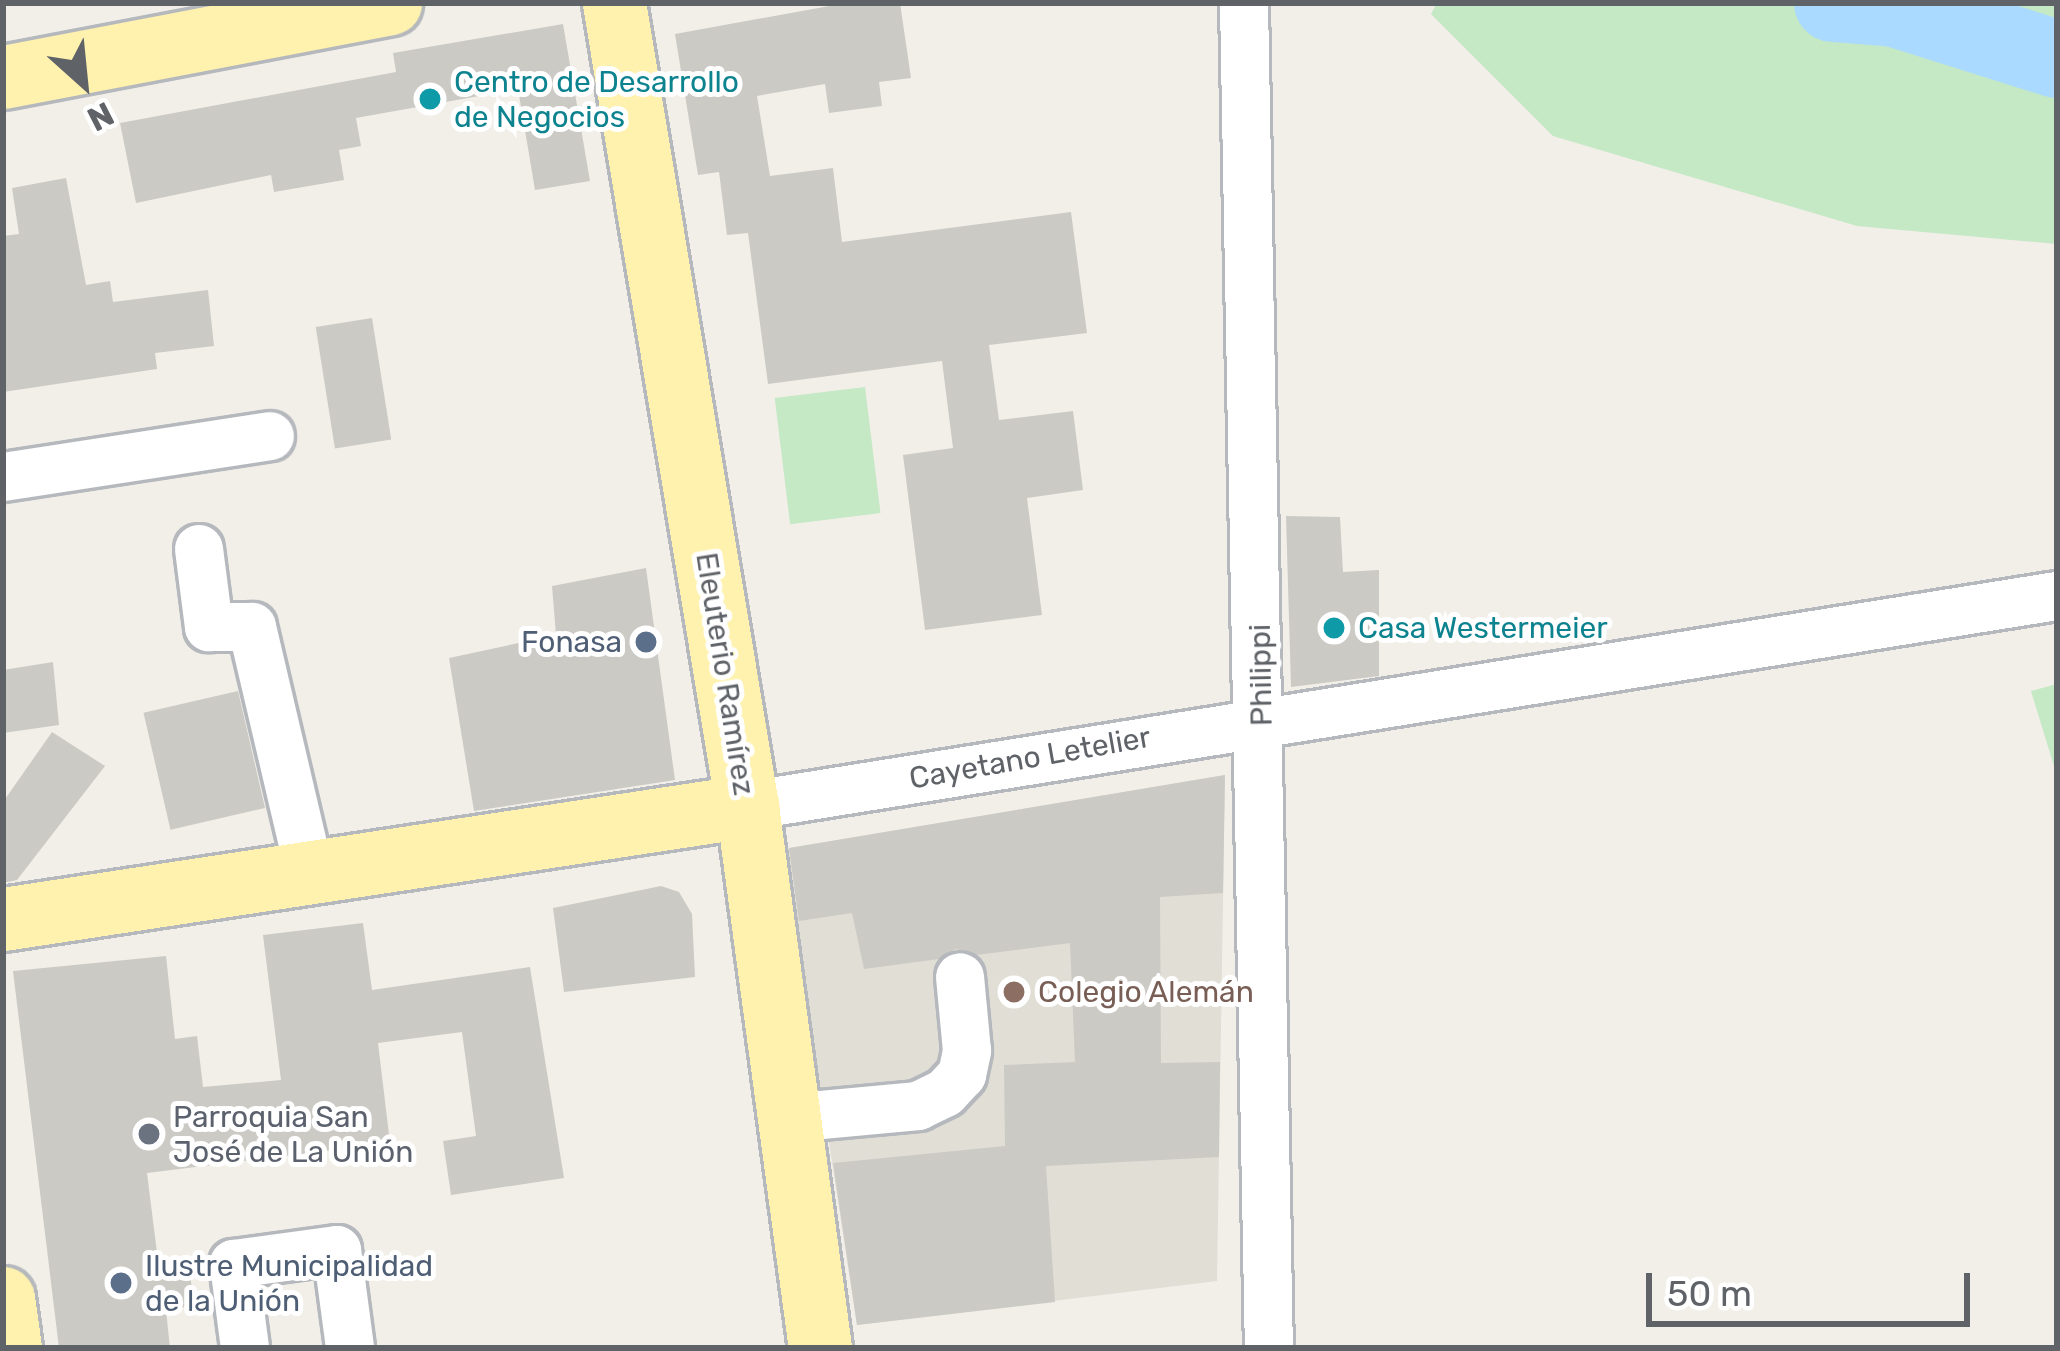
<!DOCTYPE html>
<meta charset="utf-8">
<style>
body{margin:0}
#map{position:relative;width:2060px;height:1351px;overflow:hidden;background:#f1efe8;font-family:Rubik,sans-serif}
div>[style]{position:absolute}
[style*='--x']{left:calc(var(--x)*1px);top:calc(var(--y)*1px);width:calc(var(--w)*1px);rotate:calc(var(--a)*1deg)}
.education>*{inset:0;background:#e1ded6}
.green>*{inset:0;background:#c5e8c5;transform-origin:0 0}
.river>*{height:78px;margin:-39px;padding:0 39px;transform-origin:39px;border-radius:39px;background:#aadaff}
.building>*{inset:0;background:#cccac5;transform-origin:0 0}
.roads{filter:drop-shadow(3px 0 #b5b8bc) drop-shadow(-3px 0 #b5b8bc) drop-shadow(0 3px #b5b8bc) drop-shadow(0 -3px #b5b8bc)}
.minor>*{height:48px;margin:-24px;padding:0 24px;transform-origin:24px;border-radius:24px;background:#fff}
.major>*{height:63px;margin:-31.5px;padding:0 31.5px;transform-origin:31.5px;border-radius:31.5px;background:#fff2af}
.dots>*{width:33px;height:33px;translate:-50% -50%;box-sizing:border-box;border:6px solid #fff;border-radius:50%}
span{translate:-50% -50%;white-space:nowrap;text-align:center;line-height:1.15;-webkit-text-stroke:10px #fff;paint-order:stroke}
.culture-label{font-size:30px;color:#0d838f}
.left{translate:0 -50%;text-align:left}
.service-label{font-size:30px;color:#4e5e75}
.right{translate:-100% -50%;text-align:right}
.street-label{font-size:30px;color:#5f6368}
.education-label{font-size:30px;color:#785e54}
.worship-label{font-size:30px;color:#5b616d}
.frame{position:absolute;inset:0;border:6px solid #5f6368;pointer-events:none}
.north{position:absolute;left:24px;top:24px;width:120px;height:120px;-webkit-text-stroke:9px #fff;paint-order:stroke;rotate:153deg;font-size:33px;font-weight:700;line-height:48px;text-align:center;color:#5f6368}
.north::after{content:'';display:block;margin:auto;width:42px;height:54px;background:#5f6368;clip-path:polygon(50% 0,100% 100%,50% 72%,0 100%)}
.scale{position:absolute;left:1646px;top:1273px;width:324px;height:54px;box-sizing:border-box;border:6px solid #5f6368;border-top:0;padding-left:15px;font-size:36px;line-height:42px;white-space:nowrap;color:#5f6368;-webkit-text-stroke:9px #fff;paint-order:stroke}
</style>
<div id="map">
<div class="education">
<i style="clip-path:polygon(1225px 775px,1217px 1281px,857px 1325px,784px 849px)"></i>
</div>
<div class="green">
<i style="clip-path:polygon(1437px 3px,2057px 3px,2057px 244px,1857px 226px,1553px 136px,1431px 14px)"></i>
<i style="left:865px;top:387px;width:127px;height:91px;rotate:83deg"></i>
<i style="clip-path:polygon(2057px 684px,2057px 776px,2031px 691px)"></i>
</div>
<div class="river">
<i style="--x:1833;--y:3;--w:62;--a:4.6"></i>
<i style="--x:1895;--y:8;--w:170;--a:17.5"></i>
</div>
<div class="building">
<i style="clip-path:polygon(846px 3px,900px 3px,911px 78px,879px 82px,882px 106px,829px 113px,825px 84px,757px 96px,770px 176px,833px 168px,842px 242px,1071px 212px,1087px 333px,989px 345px,999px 420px,1073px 411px,1083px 490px,1027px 498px,1042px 615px,925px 630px,903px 455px,953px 448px,942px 361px,768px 384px,748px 233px,727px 235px,719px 172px,698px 175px,675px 34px)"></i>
<i style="clip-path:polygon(563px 24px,590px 181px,535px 190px,518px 89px,356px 118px,361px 146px,339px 150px,344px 180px,274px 192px,271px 175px,136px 203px,120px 123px,396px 72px,393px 53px)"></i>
<i style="clip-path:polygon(66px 178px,86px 285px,110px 281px,113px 302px,208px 290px,214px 346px,155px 353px,157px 369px,3px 392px,3px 236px,19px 234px,12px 188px)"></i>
<i style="left:372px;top:318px;width:123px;height:57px;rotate:81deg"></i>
<i style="clip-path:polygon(1286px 516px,1340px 517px,1343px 572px,1379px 570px,1379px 676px,1291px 687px)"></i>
<i style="clip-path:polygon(646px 568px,675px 780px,474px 811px,449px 658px,556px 635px,552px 586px)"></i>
<i style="clip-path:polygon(53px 662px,59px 725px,3px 733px,3px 670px)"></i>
<i style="left:238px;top:691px;width:120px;height:97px;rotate:77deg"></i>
<i style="clip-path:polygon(52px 732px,105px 766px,17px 880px,3px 883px,3px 802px)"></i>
<i style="clip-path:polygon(1225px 775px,1223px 893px,1160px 897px,1161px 1063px,1220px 1062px,1219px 1157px,1046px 1166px,1055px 1302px,857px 1325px,833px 1163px,1005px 1146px,1004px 1065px,1075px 1062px,1070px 943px,976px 955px,956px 949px,939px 959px,864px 969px,852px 913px,799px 921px,789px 848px)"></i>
<i style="clip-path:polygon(661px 886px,679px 892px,692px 914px,695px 977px,564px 992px,553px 908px)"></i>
<i style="clip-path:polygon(363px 923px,372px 990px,530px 967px,564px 1178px,451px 1195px,443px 1141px,476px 1136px,462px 1032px,378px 1043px,390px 1143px,147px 1173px,158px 1261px,188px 1257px,194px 1306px,166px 1310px,170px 1348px,59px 1348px,13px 971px,166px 956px,175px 1039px,197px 1036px,203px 1087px,281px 1080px,263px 935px)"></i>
</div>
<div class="roads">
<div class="minor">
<i style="--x:1244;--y:3;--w:1345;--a:88.94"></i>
<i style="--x:3;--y:477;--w:270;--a:-8.7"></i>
<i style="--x:199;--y:549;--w:79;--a:82.7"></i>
<i style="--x:209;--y:627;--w:43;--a:0"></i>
<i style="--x:252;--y:627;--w:255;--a:76.8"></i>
<i style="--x:747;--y:806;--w:1327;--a:-9.11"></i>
<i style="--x:789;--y:1118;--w:130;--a:-5.3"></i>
<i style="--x:918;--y:1106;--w:30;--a:-26"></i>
<i style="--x:945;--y:1093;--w:25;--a:-47"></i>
<i style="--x:962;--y:1075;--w:25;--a:-78"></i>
<i style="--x:967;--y:1051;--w:74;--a:-95.4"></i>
<i style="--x:245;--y:1348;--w:85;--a:-97.5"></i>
<i style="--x:234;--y:1264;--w:104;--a:-7.7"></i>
<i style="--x:337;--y:1250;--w:99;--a:82.4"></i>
</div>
<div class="major">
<i style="--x:614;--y:3;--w:814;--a:80.6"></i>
<i style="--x:747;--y:806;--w:547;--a:82.33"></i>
<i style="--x:3;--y:77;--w:394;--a:-10.8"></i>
<i style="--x:3;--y:919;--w:753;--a:-8.64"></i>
<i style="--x:3;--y:1298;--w:50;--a:82"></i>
</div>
</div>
<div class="dots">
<i style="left:430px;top:99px;background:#0f9aa8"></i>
<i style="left:1334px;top:628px;background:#0f9aa8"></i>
<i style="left:646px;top:642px;background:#5c6f8a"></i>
<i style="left:1014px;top:992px;background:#8d6e63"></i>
<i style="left:149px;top:1134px;background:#6b7280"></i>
<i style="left:121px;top:1283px;background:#5c6f8a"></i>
</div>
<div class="culture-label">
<span class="left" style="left:454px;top:99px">Centro de Desarrollo<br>de Negocios</span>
<span class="left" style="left:1358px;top:628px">Casa Westermeier</span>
</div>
<div class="service-label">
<span class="right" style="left:622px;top:642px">Fonasa</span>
<span class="left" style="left:145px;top:1283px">Ilustre Municipalidad<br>de la Unión</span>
</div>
<div class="street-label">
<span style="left:725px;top:674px;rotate:81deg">Eleuterio Ramírez</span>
<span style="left:1261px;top:675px;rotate:-91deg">Philippi</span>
<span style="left:1030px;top:758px;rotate:-10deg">Cayetano Letelier</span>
</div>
<div class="education-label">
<span class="left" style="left:1038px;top:992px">Colegio Alemán</span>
</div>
<div class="worship-label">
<span class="left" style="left:173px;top:1134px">Parroquia San<br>José de La Unión</span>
</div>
<div class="frame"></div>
<div class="north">N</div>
<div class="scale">50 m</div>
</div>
